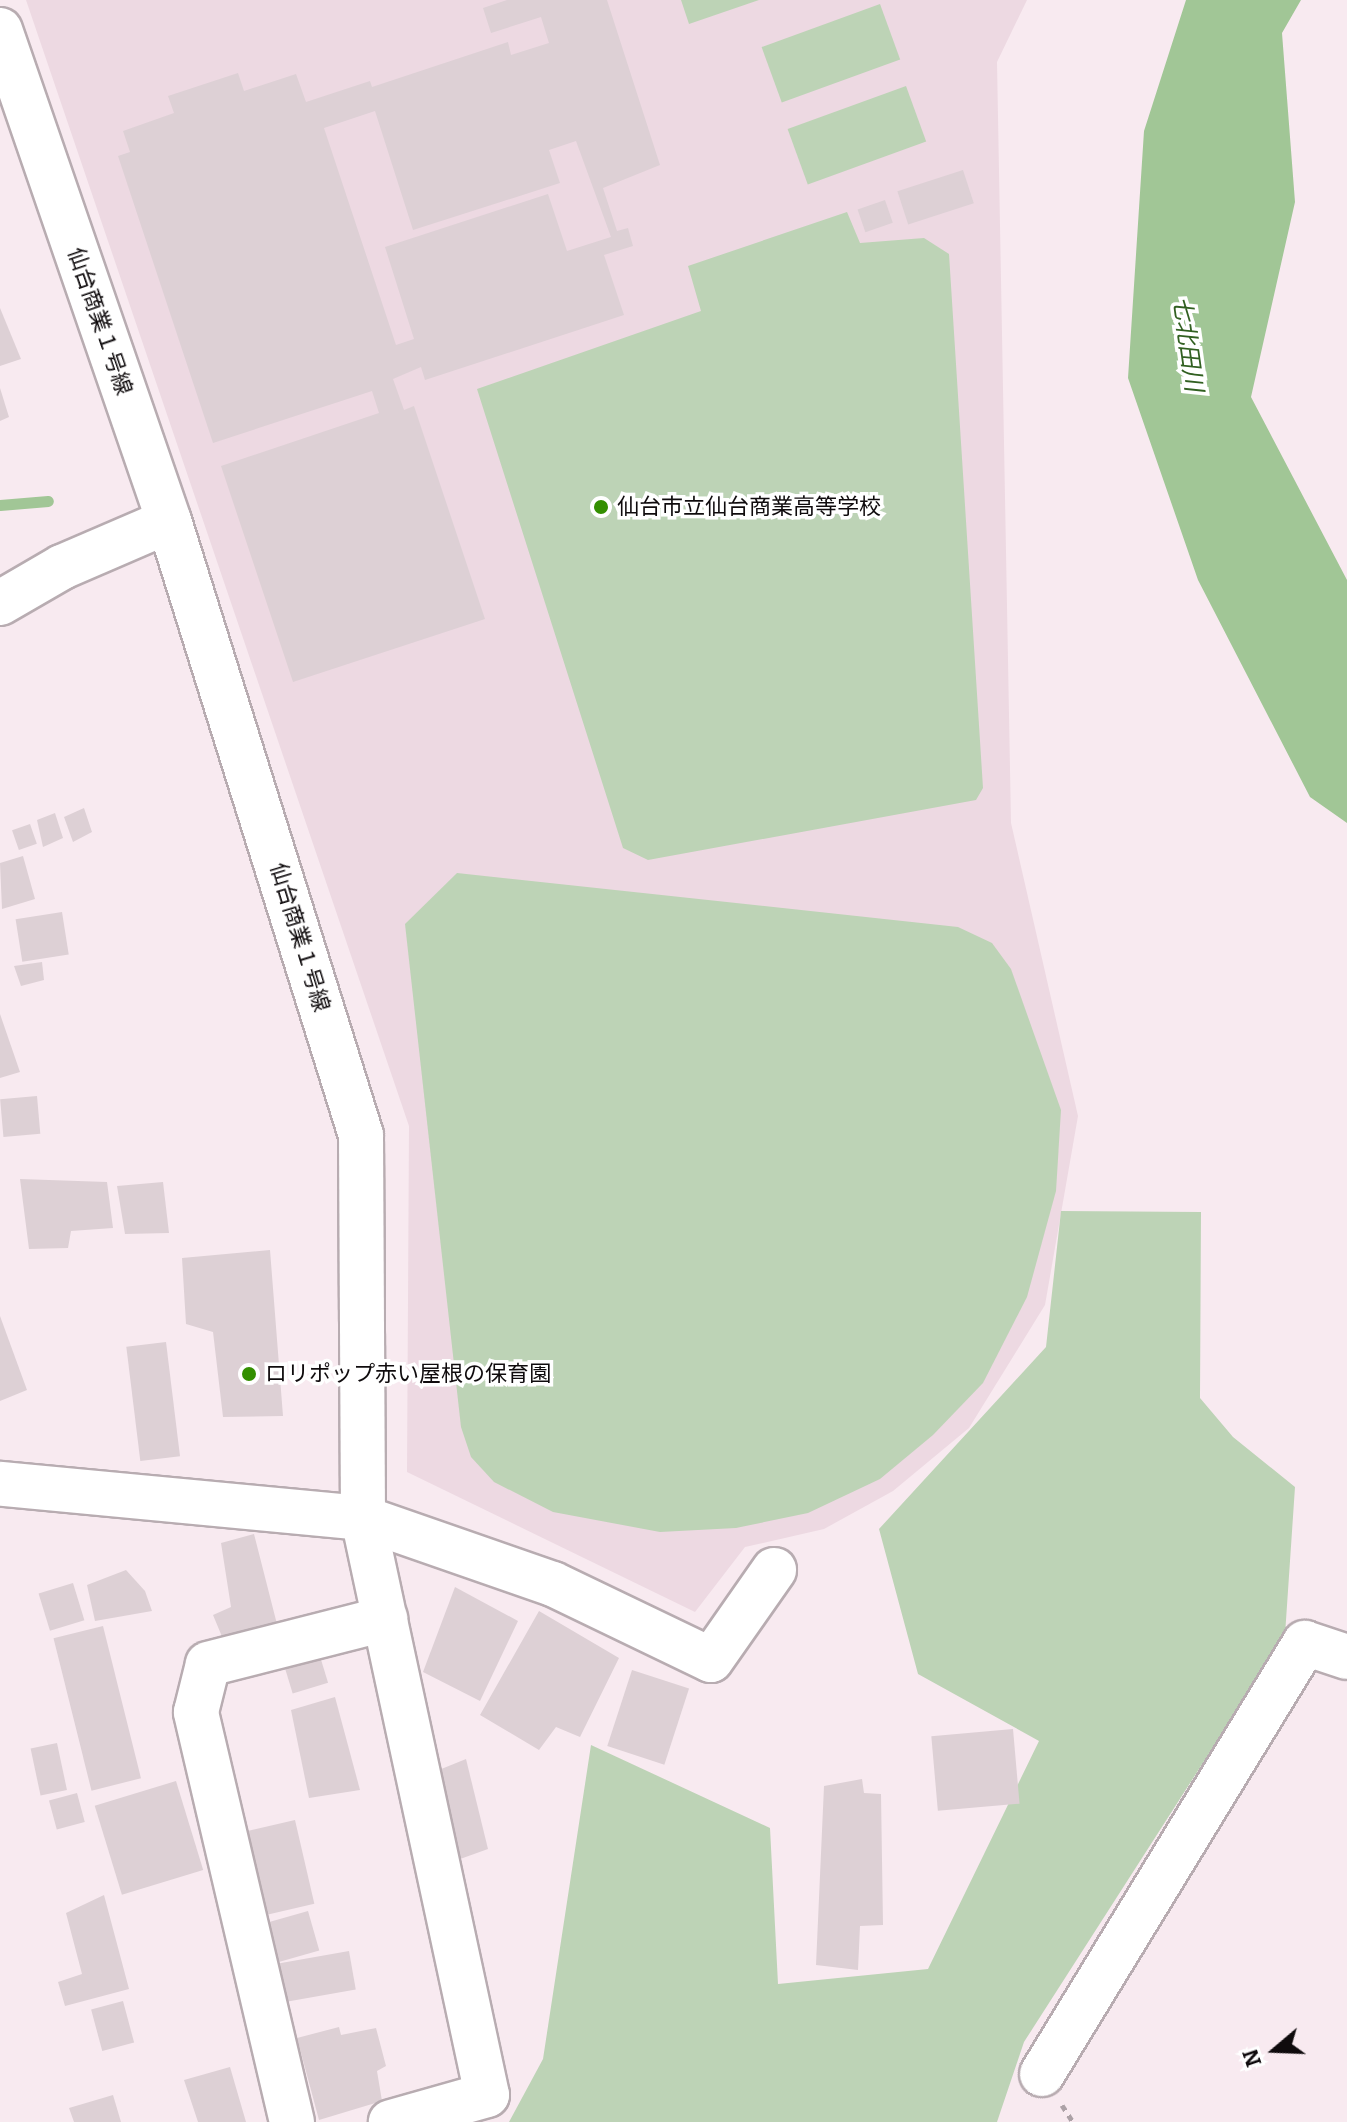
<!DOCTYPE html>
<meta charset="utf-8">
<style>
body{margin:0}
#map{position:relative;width:1347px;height:2122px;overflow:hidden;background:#f8eaf0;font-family:Bitter,"Noto Sans JP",serif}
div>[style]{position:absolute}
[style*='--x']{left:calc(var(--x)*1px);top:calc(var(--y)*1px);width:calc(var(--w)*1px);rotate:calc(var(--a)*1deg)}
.built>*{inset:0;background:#edd9e2}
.green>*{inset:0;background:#bdd3b6;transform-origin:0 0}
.water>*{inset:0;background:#a1c696}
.stream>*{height:11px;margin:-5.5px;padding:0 5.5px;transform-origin:5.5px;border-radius:5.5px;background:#a1c696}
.building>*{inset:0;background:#ddd0d5;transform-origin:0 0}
.path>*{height:5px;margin-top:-2.5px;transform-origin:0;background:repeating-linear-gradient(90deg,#aca1a6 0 6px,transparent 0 12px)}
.roads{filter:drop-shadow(2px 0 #b8acb1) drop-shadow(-2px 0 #b8acb1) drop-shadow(0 2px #b8acb1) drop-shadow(0 -2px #b8acb1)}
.minor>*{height:44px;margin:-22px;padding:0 22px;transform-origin:22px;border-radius:22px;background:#fff}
.dots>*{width:22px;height:22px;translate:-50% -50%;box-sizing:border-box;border:4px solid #fff;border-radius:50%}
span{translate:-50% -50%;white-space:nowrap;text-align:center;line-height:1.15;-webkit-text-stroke:7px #fff;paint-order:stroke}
.street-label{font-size:22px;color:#0f0b0d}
.poi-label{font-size:22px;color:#0f0b0d}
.left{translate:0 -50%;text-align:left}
.water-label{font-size:24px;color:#316021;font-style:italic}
.north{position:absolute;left:1235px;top:2010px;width:80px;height:80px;-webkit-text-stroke:6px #fff;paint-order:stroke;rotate:251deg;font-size:22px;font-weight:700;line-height:32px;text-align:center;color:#0f0b0d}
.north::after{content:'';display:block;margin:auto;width:28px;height:36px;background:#0f0b0d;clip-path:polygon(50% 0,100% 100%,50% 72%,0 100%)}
</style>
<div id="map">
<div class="built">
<i style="clip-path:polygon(26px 0,1027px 0,997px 62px,1011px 823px,1078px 1116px,1045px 1305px,969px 1428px,893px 1491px,824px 1529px,745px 1547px,695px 1612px,407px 1472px,409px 1126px)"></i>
</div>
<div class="green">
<i style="clip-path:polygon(681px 0,759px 0,689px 24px)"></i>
<i style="left:880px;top:4px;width:59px;height:126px;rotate:70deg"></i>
<i style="left:906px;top:86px;width:59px;height:126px;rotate:70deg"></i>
<i style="clip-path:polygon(847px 212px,860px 243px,924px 238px,949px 254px,983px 788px,976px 800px,648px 860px,623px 848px,477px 389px,701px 311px,688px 266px)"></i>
<i style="clip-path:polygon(457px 873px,958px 927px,992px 943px,1011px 969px,1061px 1110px,1056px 1191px,1027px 1297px,983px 1383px,933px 1435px,880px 1479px,808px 1513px,736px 1528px,660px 1532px,553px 1512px,494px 1482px,471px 1457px,461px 1427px,405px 924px)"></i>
<i style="clip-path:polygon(1061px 1211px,1201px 1212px,1200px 1398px,1233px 1437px,1295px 1487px,1285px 1635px,1024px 2042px,997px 2122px,509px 2122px,543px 2059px,591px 1745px,770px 1828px,778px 1984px,928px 1969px,1039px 1741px,918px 1674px,879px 1529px,1046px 1347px)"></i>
</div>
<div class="water">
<i style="clip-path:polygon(1186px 0,1301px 0,1282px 33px,1295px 202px,1251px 397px,1347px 580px,1347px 823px,1310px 797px,1198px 580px,1128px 378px,1144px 131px)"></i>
</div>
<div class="stream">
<i style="--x:0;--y:505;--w:48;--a:-4.8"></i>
</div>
<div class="building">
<i style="clip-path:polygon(evenodd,507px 0,607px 0,660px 165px,603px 188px,617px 231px,628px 228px,633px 246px,604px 255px,624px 315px,425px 380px,421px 367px,393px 379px,404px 410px,414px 406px,485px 619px,293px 682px,221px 466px,379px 413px,372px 391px,213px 443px,118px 156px,130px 152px,123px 131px,174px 113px,168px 96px,238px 73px,244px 91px,296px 74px,306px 102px,370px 81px,372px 87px,508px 42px,511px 55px,549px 43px,541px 17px,491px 33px,483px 8px,507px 0,375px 111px,413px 230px,560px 183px,549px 150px,576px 141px,611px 237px,567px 251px,548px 194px,385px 247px,414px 339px,396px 345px,324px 128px,375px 111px)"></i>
<i style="left:963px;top:170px;width:35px;height:69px;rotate:72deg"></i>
<i style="left:885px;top:200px;width:24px;height:29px;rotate:71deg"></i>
<i style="clip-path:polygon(0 308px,21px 359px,0 366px)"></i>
<i style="clip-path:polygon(0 388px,9px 417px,0 421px)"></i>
<i style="clip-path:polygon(84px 808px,92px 832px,73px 842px,64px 817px)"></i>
<i style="clip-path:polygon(55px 813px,63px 838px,43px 847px,37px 820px)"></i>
<i style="left:30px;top:824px;width:21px;height:19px;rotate:71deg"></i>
<i style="clip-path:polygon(23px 856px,35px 899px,2px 909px,0 863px)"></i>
<i style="left:62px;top:912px;width:43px;height:47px;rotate:81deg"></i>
<i style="clip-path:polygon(42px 962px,44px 980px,21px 986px,14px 966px)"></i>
<i style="clip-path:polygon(0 1014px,20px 1072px,0 1078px)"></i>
<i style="left:37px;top:1096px;width:38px;height:37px;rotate:85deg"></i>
<i style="clip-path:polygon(20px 1179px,107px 1182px,113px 1228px,71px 1231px,68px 1248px,29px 1249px)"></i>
<i style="clip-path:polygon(163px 1182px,169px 1233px,125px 1234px,117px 1186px)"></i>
<i style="clip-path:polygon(270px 1250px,283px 1416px,223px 1417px,213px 1332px,186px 1324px,182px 1258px)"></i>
<i style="clip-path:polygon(0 1316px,27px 1390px,0 1401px)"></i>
<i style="left:166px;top:1342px;width:115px;height:40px;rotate:83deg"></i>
<i style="clip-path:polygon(254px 1534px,280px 1636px,223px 1639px,213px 1615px,231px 1607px,221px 1543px)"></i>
<i style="clip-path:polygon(126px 1570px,145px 1591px,152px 1611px,95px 1621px,87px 1585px)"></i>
<i style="left:73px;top:1583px;width:39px;height:36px;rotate:73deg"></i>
<i style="clip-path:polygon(455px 1587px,518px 1621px,480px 1701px,423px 1672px)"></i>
<i style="clip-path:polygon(539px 1611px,619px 1658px,580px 1737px,556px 1727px,539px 1750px,480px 1715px)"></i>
<i style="left:103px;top:1626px;width:157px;height:51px;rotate:76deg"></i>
<i style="left:319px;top:1653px;width:31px;height:37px;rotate:73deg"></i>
<i style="left:632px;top:1670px;width:60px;height:80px;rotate:18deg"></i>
<i style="clip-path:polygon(335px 1697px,360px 1790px,309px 1798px,291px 1710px)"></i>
<i style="left:1013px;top:1729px;width:75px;height:82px;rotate:85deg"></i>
<i style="left:57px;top:1743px;width:48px;height:27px;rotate:78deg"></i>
<i style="clip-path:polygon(466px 1759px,488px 1849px,449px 1863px,429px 1774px)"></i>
<i style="clip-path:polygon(862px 1779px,864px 1793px,881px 1794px,883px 1925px,860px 1926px,858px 1970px,816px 1965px,824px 1786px)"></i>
<i style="left:176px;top:1781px;width:93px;height:85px;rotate:73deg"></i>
<i style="left:77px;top:1793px;width:30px;height:29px;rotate:75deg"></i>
<i style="left:295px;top:1820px;width:86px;height:53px;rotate:77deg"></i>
<i style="clip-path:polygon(104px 1895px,129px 1989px,65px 2006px,58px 1982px,82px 1974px,66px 1913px)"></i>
<i style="left:308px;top:1911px;width:41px;height:43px;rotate:74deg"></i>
<i style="left:349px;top:1951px;width:39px;height:79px;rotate:80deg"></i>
<i style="left:123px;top:2001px;width:43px;height:33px;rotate:75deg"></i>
<i style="clip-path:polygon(339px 2027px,341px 2035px,376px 2028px,386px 2066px,377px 2071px,382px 2101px,319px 2120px,297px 2038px)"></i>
<i style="clip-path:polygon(230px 2067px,246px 2122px,198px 2122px,184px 2080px)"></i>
<i style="clip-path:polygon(113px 2095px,121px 2122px,74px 2122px,69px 2108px)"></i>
</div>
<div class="path">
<i style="--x:1062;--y:2105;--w:20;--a:57"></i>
</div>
<div class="roads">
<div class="minor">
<i style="--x:0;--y:30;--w:519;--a:71.01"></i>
<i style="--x:169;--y:521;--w:643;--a:72.64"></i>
<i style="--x:361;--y:1135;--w:383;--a:89.7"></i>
<i style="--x:363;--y:1518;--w:365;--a:-174.6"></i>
<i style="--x:0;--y:603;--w:72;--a:-30.1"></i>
<i style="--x:62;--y:567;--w:116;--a:-23.3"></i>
<i style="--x:363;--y:1518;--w:590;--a:77.87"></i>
<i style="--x:487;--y:2095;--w:100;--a:164.3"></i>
<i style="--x:363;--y:1518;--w:201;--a:19.2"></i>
<i style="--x:553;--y:1584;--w:175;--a:25.7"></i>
<i style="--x:711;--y:1660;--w:110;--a:-55"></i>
<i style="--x:1042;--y:2074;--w:505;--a:-58.61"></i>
<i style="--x:1305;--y:1643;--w:44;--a:18.4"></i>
<i style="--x:292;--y:2122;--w:421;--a:-103.2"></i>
<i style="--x:196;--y:1712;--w:49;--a:-76"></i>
<i style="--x:208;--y:1664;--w:183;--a:-14.3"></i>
</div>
</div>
<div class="dots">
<i style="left:601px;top:507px;background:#338f00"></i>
<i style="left:249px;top:1374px;background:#338f00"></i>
</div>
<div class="street-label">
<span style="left:100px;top:321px;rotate:71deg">仙台商業１号線</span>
<span style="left:300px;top:937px;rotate:73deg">仙台商業１号線</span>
</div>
<div class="poi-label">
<span class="left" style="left:617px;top:507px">仙台市立仙台商業高等学校</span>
<span class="left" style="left:265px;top:1374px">ロリポップ赤い屋根の保育園</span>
</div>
<div class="water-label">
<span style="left:1187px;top:344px;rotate:82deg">七北田川</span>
</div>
<div class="north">N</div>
</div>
